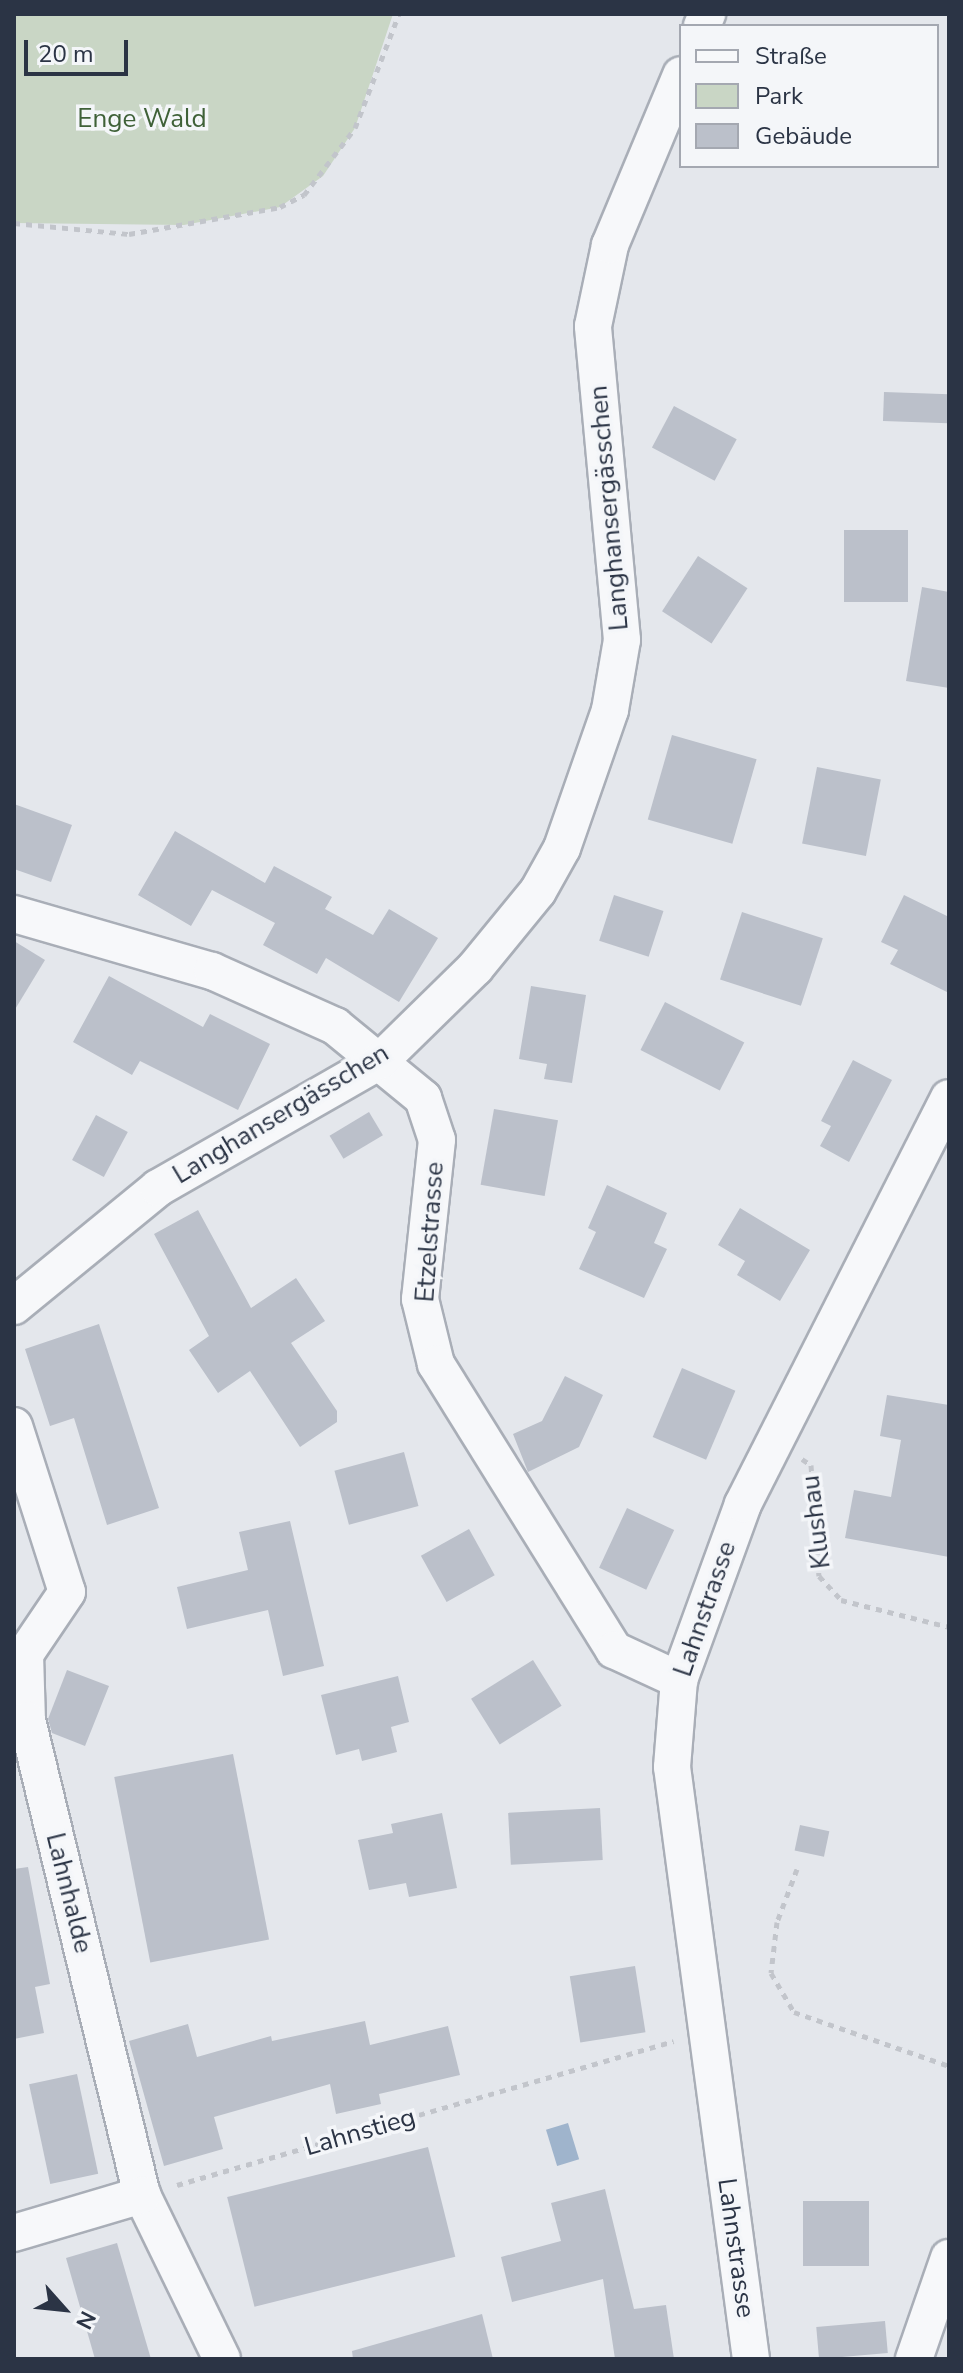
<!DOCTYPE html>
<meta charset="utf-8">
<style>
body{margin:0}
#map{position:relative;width:963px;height:2373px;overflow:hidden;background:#e4e7ec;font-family:"Nunito Sans",sans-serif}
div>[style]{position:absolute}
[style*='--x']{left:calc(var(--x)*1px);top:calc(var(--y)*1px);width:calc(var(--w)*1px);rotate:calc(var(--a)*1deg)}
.green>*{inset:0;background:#c9d6c5}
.water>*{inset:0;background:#9fb4cc;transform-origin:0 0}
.building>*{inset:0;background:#bbc0ca;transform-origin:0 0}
.path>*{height:5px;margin-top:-2.5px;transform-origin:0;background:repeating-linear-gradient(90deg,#c2c5cb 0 6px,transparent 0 12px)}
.roads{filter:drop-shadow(2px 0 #a9aeb7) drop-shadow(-2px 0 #a9aeb7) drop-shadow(0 2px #a9aeb7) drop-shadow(0 -2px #a9aeb7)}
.minor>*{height:36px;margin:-18px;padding:0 18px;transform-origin:18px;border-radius:18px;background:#f7f8fa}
span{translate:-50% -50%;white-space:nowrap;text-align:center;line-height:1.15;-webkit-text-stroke:7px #f4f6f9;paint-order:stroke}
.park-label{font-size:26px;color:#3f6138}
.street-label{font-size:26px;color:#2b3445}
.frame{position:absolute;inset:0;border:16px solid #2b3445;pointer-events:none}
.legend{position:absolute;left:679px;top:24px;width:260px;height:144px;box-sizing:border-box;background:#f4f6f9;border:2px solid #a4a8b1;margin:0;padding:10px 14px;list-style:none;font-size:24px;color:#2b3445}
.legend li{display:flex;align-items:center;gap:16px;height:40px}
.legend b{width:40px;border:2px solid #a4a8b1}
.north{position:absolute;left:24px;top:2269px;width:80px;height:80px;-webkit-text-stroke:6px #f4f6f9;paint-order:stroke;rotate:117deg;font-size:22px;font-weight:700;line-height:32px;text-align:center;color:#2b3445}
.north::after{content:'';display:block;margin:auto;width:28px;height:36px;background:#2b3445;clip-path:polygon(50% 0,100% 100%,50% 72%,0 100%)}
.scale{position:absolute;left:24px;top:40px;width:104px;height:36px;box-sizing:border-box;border:4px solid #2b3445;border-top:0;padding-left:10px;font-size:24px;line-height:28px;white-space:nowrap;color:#2b3445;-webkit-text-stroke:6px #f4f6f9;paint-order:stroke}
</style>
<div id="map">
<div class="green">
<i style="clip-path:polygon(14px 14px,393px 14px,355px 128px,323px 176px,280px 207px,184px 225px,14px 223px)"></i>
</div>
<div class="water">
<i style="left:568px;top:2123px;width:38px;height:23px;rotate:73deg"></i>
</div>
<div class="building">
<i style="left:884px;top:392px;width:65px;height:29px;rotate:2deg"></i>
<i style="left:674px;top:406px;width:71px;height:47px;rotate:28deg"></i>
<i style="left:844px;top:530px;width:64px;height:72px"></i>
<i style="left:698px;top:556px;width:59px;height:66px;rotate:33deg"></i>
<i style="clip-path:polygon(922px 587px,949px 592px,949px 688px,906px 681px)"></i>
<i style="left:672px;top:735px;width:88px;height:88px;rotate:16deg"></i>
<i style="left:817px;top:767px;width:65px;height:78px;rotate:11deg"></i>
<i style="clip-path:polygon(14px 804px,72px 825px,51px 882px,14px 869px)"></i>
<i style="clip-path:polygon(175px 831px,265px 883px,274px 866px,332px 897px,325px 909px,373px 935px,389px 909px,438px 938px,399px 1002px,326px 958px,317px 974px,263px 945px,275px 923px,212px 890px,191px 926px,138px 895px)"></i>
<i style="left:614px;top:895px;width:52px;height:48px;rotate:18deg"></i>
<i style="clip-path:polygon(904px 895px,949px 917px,949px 993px,890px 964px,898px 950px,881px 942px)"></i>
<i style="left:742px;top:912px;width:85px;height:71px;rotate:18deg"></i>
<i style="clip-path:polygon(14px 941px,45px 960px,14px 1011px)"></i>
<i style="clip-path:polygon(109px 976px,203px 1027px,210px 1014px,270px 1044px,238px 1110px,140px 1061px,132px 1075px,73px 1042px)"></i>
<i style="clip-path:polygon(531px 986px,586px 995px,572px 1083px,544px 1079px,547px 1064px,519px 1059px)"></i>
<i style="left:665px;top:1002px;width:89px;height:54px;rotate:27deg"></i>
<i style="clip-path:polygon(853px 1060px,892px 1080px,849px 1162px,820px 1146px,831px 1126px,821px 1121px)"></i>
<i style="left:494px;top:1109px;width:65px;height:77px;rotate:10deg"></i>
<i style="left:369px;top:1112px;width:27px;height:46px;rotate:59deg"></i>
<i style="left:96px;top:1115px;width:36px;height:51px;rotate:28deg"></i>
<i style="clip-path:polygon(607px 1185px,667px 1213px,654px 1243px,667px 1249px,644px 1298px,579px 1269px,596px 1232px,588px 1228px)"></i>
<i style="clip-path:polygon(740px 1208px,810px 1250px,780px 1301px,737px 1275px,745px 1261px,718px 1245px)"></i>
<i style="clip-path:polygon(198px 1210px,251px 1308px,296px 1278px,325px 1321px,291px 1343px,337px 1411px,337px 1422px,300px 1447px,250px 1371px,218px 1393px,189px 1350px,209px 1336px,154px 1234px)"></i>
<i style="clip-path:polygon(99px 1324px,159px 1508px,107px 1525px,74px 1418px,50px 1426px,25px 1349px)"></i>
<i style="left:682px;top:1368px;width:58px;height:75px;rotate:23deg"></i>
<i style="clip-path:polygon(565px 1376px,603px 1395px,579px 1447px,528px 1472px,513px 1434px,542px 1421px)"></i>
<i style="clip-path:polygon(887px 1395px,949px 1405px,949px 1557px,845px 1538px,854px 1490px,891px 1497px,901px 1440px,880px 1436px)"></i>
<i style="left:404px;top:1452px;width:56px;height:72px;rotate:75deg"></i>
<i style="left:627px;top:1508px;width:52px;height:66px;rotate:25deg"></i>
<i style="clip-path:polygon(290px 1521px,324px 1666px,283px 1676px,268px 1610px,187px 1629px,177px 1587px,248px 1570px,239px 1532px)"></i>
<i style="left:469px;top:1529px;width:53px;height:55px;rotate:61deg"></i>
<i style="left:533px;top:1660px;width:54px;height:73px;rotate:58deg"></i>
<i style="clip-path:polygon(67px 1670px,109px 1686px,85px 1746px,52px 1733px,48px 1719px)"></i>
<i style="clip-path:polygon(398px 1676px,409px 1722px,391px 1727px,397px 1752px,362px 1761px,359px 1749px,336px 1755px,321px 1695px)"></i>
<i style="left:233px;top:1754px;width:189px;height:121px;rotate:79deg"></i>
<i style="left:600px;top:1808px;width:52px;height:92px;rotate:87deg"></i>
<i style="clip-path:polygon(442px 1813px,457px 1888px,409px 1897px,406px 1883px,369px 1890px,358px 1840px,393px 1833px,391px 1824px)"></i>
<i style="left:800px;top:1825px;width:30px;height:26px;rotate:12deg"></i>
<i style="clip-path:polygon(28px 1867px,50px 1984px,35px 1987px,44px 2033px,14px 2039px,14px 1869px)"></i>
<i style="left:635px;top:1966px;width:67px;height:66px;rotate:81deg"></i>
<i style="clip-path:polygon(365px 2021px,370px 2045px,448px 2026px,460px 2075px,379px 2094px,381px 2104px,336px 2114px,330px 2084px,214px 2117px,223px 2149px,164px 2166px,129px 2041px,188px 2024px,197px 2057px,271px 2036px,272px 2041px)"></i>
<i style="left:77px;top:2074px;width:102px;height:49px;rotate:78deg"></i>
<i style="left:428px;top:2147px;width:113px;height:207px;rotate:76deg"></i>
<i style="clip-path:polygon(605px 2189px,634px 2309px,666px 2305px,674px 2359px,615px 2359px,603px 2279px,512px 2302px,501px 2257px,561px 2241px,551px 2203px)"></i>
<i style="left:803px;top:2201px;width:66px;height:65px"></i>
<i style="clip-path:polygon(117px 2243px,151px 2359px,95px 2359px,66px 2258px)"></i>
<i style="clip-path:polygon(482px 2314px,493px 2359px,353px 2359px,352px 2351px)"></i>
<i style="left:885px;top:2321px;width:32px;height:69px;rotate:85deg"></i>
</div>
<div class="path">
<i style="--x:14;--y:223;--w:116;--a:5.5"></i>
<i style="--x:129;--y:234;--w:153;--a:-10.1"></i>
<i style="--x:280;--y:207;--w:27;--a:-27"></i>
<i style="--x:304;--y:195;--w:84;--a:-52.7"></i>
<i style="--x:355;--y:128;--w:122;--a:-68.9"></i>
<i style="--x:802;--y:1459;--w:11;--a:34"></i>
<i style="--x:811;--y:1465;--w:111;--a:85.9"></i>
<i style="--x:819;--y:1576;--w:33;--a:47"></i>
<i style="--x:841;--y:1600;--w:111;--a:14"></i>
<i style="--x:797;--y:1869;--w:57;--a:110.7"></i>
<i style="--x:777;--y:1922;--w:51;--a:96.7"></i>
<i style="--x:771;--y:1973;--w:45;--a:59.5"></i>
<i style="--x:794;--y:2012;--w:164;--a:19.2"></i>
<i style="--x:177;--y:2185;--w:517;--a:-16.16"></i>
</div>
<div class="roads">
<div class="minor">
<i style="--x:702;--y:26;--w:13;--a:-67"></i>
<i style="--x:14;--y:914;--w:206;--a:16.1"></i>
<i style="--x:212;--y:971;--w:135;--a:24.1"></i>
<i style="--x:335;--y:1026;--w:114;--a:39.3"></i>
<i style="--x:423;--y:1098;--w:44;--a:71.6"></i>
<i style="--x:437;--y:1140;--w:160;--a:96.1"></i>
<i style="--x:420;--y:1299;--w:67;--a:76.2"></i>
<i style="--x:436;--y:1364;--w:337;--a:58.1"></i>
<i style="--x:614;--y:1650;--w:72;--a:24.8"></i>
<i style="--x:14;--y:1306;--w:186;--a:-39.3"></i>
<i style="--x:158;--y:1188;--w:256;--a:-29.8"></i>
<i style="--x:380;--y:1061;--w:133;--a:-44.4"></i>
<i style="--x:475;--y:968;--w:99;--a:-50.7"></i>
<i style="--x:538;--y:891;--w:49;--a:-60.8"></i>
<i style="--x:562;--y:848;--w:146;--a:-70.8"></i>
<i style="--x:610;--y:710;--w:71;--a:-80.3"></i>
<i style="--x:622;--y:640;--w:315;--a:-95.3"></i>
<i style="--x:593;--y:326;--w:83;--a:-78.1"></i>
<i style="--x:610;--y:245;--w:184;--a:-67.3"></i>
<i style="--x:14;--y:1426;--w:174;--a:72.3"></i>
<i style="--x:67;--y:1592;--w:75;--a:124.1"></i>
<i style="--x:25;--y:1654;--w:66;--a:88.3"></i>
<i style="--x:27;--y:1720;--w:489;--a:76.4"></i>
<i style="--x:142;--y:2195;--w:182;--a:64"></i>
<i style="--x:14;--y:2233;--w:134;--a:-16.5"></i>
<i style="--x:751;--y:2359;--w:597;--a:-97.6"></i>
<i style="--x:672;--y:1767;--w:87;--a:-85.4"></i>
<i style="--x:679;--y:1680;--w:187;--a:-70"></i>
<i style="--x:743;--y:1504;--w:455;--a:-63.1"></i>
<i style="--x:914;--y:2359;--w:107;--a:-70.9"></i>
</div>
</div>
<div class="park-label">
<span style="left:142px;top:119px">Enge Wald</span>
</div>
<div class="street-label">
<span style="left:609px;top:508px;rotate:-95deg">Langhansergässchen</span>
<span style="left:281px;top:1114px;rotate:-31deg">Langhansergässchen</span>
<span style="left:430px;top:1232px;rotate:-86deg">Etzelstrasse</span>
<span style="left:816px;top:1522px;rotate:-97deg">Klushau</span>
<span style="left:705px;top:1609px;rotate:-71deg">Lahnstrasse</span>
<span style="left:69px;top:1893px;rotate:76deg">Lahnhalde</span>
<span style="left:360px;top:2132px;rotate:-16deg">Lahnstieg</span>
<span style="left:736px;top:2248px;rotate:82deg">Lahnstrasse</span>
</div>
<div class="frame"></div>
<ul class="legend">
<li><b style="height:10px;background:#f7f8fa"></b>Straße</li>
<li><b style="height:22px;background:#c9d6c5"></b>Park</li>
<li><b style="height:22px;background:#bbc0ca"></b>Gebäude</li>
</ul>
<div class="north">N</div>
<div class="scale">20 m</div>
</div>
